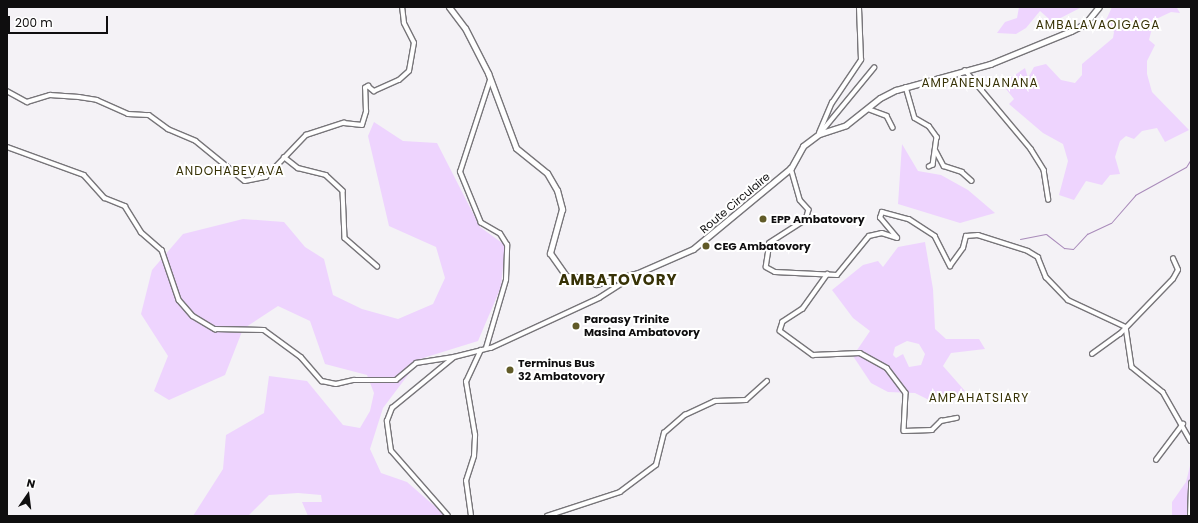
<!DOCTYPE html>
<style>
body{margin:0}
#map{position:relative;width:1198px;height:523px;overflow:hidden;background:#f4f2f6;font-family:Poppins,sans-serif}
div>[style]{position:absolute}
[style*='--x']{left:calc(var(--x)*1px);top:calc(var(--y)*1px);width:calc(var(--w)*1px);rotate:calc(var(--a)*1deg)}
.green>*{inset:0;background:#eed4fe}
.stream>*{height:1px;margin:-0.5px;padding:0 0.5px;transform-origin:0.5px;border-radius:0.5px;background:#a98bba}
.roads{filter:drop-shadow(1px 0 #777579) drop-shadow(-1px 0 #777579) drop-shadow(0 1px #777579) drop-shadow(0 -1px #777579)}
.street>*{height:3.5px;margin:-1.75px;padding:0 1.75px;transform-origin:1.75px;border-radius:1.75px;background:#fff}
.secondary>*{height:5px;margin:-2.5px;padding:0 2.5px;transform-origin:2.5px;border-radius:2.5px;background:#fff}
.dots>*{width:11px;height:11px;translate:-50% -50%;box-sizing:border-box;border:2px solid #fff;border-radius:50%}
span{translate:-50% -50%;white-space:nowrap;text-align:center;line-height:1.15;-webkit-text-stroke:4px #fff;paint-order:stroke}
.street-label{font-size:11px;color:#0f0e0f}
.poi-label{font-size:11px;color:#0f0e0f;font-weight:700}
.left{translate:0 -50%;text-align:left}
.neighbourhood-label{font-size:12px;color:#373206;letter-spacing:1px}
.district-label{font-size:15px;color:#373206;font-weight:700;letter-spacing:1px}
.frame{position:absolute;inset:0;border:8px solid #0f0e0f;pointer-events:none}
.north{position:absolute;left:8px;top:475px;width:40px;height:40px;-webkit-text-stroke:3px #fff;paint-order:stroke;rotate:14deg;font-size:11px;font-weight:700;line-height:16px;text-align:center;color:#0f0e0f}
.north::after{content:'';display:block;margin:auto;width:14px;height:18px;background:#0f0e0f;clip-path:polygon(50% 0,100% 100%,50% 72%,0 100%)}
.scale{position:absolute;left:8px;top:16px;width:100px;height:18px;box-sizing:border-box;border:2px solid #0f0e0f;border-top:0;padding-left:5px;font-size:12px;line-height:14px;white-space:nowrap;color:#0f0e0f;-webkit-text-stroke:3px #fff;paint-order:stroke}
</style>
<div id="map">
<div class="green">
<i style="clip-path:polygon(1019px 7px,1082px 7px,1041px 28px,1048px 18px,1040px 11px,1026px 28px,1016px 34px,997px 33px,1005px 22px,1017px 18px)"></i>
<i style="clip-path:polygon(1112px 7px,1177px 8px,1180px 13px,1171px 12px,1154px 20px,1149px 40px,1155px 45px,1147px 61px,1147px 74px,1152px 92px,1189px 130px,1165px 142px,1157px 128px,1142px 131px,1134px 139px,1126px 136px,1120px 141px,1115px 157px,1120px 174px,1110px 175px,1102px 185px,1086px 181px,1074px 200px,1059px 195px,1068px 161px,1063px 144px,1043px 133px,1009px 104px,1014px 99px,1002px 84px,1025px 68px,1028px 78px,1034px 67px,1046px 64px,1061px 80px,1075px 83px,1082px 75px,1082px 64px,1113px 38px,1114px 32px,1106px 20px)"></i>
<i style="clip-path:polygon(374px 122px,403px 141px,437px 143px,480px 227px,505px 245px,501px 287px,478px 341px,420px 359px,383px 408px,370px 449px,381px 473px,407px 482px,446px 516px,308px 516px,302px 502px,322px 502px,321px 495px,298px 493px,269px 495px,248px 516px,193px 516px,223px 469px,226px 435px,264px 413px,269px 376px,307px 381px,343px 425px,360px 428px,370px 411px,374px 393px,367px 375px,325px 364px,310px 321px,278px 306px,243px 329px,225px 375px,169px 400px,154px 391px,168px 356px,141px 314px,152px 270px,183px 234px,243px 219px,284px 222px,305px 247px,324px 259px,333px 295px,362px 309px,398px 319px,433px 304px,445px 278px,436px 247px,389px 226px,368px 136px)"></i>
<i style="clip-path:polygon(902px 144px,918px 171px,941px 175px,968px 190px,995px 213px,960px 223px,898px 204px)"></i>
<i style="clip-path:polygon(evenodd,925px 242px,933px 289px,935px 329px,946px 339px,979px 339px,985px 349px,951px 353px,943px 366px,965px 391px,954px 398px,929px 400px,915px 393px,888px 392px,871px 383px,853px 356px,870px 331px,853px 318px,832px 290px,863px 265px,878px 261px,883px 267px,898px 247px,925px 242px,907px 341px,919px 344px,925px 354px,921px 365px,909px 367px,903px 354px,896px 358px,893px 355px,895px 347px,907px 341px)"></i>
<i style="clip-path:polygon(1191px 462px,1191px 516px,1172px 516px,1172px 502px,1186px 482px)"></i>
</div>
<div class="stream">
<i style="--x:1020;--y:239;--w:26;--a:-11"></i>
<i style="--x:1046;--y:234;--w:23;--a:38"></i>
<i style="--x:1064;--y:248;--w:9;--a:6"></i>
<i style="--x:1073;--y:249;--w:21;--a:-47"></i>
<i style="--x:1087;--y:234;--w:26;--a:-25"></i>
<i style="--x:1111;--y:223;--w:37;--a:-49"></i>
<i style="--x:1135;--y:195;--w:58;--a:-28.8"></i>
<i style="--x:1186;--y:167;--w:9;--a:-58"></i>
</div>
<div class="roads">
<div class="street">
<i style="--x:965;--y:70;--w:103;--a:50.1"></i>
<i style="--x:1031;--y:149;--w:25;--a:58"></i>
<i style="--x:1044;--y:170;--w:30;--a:81"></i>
<i style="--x:906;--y:87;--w:32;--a:74"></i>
<i style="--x:915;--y:118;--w:16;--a:30"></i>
<i style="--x:929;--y:126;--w:14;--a:54"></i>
<i style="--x:937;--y:137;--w:28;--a:98"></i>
<i style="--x:933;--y:165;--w:4;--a:153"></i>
<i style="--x:7;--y:91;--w:23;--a:29"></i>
<i style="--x:27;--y:102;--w:24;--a:-17"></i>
<i style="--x:50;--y:95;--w:29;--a:4"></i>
<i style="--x:79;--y:97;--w:18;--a:9"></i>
<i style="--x:97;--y:100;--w:34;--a:24"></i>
<i style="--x:128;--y:114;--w:21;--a:3"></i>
<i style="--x:149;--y:115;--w:24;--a:36"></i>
<i style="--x:168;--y:129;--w:30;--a:23"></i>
<i style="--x:196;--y:141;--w:63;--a:39.2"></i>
<i style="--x:245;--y:181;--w:21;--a:-11"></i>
<i style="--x:266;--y:177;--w:58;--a:-46.4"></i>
<i style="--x:306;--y:135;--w:40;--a:-18"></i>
<i style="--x:344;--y:123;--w:18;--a:6"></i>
<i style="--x:362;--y:125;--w:14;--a:-73"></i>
<i style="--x:366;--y:112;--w:24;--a:-92"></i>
<i style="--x:365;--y:88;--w:4;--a:-34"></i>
<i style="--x:368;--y:86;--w:8;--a:40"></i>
<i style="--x:374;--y:91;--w:27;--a:-24"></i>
<i style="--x:399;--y:80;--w:13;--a:-42"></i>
<i style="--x:409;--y:71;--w:28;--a:-80"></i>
<i style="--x:414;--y:43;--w:22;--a:-117"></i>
<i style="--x:404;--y:23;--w:16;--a:-97"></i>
<i style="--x:868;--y:109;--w:20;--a:20"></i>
<i style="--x:887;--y:116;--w:13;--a:63"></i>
<i style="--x:822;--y:131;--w:82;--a:-50.5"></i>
<i style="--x:819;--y:133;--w:33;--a:-67"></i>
<i style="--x:832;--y:103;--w:52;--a:-56"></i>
<i style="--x:861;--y:60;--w:53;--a:-92.2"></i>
<i style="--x:7;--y:147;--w:82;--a:20"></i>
<i style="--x:84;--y:175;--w:31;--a:48"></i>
<i style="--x:105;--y:198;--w:22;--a:22"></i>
<i style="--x:125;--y:206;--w:31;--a:58"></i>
<i style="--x:141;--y:232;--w:28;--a:41"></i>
<i style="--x:162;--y:250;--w:53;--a:71.2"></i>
<i style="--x:179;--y:300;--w:21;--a:49"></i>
<i style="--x:193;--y:316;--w:26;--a:31"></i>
<i style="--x:215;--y:329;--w:49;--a:1.2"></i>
<i style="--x:264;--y:330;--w:46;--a:36.1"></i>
<i style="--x:301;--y:357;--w:32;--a:49"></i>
<i style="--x:322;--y:381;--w:14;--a:12"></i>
<i style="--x:336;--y:384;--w:18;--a:-13"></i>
<i style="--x:354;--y:380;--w:42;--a:0"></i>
<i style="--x:396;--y:380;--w:26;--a:-40"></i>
<i style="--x:416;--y:363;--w:38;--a:-9"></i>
<i style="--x:936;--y:151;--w:17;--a:62"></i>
<i style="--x:944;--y:166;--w:19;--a:18"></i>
<i style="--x:962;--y:172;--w:13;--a:42"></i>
<i style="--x:284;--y:157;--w:18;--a:38"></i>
<i style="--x:298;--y:168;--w:29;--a:14"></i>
<i style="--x:326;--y:175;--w:23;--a:43"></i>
<i style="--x:343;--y:191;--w:47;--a:87.6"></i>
<i style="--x:345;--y:238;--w:43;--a:41.2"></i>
<i style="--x:791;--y:168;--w:33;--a:74"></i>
<i style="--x:800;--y:200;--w:13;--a:48"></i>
<i style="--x:809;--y:210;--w:10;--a:107"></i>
<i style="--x:806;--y:220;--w:43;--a:147.4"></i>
<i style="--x:770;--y:243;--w:24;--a:99"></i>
<i style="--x:766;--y:267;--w:10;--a:29"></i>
<i style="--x:775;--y:272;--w:62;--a:2.8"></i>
<i style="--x:837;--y:275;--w:50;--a:-50.6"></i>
<i style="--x:869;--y:236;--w:13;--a:-13"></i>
<i style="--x:882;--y:233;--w:16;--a:18"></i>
<i style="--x:897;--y:238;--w:26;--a:-130"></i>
<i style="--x:880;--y:218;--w:6;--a:-72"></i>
<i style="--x:882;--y:212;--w:28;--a:15"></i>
<i style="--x:909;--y:219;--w:31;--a:33"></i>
<i style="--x:935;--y:236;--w:34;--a:63"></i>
<i style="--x:950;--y:266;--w:22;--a:-54"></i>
<i style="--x:963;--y:248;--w:12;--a:-76"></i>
<i style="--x:966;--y:236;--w:12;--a:-5"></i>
<i style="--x:978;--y:235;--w:52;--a:17.7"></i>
<i style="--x:1028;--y:251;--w:12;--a:31"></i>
<i style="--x:1038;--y:257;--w:22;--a:68"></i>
<i style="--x:1046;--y:277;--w:32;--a:46"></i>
<i style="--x:1068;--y:300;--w:64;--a:25"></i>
<i style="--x:1126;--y:327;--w:40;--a:81.5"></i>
<i style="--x:1132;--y:367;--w:40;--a:39"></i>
<i style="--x:1163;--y:392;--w:56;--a:60.3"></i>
<i style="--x:828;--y:274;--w:43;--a:125.5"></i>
<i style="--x:803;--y:309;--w:24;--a:147"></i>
<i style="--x:783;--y:322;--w:9;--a:108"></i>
<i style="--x:780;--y:331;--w:41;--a:36"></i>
<i style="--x:813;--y:355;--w:47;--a:-2.4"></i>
<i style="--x:860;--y:353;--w:31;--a:29"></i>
<i style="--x:887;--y:368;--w:31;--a:53"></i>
<i style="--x:906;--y:393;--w:38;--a:93"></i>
<i style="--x:904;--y:431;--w:28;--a:-2"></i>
<i style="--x:932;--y:430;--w:13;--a:-45"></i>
<i style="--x:941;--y:421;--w:16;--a:-11"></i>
<i style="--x:486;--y:348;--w:71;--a:-73.6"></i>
<i style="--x:506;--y:280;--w:35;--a:-88"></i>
<i style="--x:507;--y:245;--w:13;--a:-122"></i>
<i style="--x:500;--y:234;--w:22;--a:-150"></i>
<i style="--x:481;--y:223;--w:55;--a:-112.4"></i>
<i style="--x:460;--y:172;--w:97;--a:-71.9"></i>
<i style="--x:1092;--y:354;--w:34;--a:-36"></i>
<i style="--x:1120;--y:334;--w:76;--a:-46.1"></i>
<i style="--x:1173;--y:279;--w:10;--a:-61"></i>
<i style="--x:1178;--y:270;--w:12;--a:-114"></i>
<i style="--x:1156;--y:460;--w:45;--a:-53.1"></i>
<i style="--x:448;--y:516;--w:86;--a:-131.2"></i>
<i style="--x:391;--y:451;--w:30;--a:-98"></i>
<i style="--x:387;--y:421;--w:14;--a:-69"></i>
<i style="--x:392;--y:408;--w:80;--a:-39.4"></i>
<i style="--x:454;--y:357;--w:38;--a:-14"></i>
<i style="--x:491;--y:348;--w:119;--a:-24.8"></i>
<i style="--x:599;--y:298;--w:43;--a:-32.6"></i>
<i style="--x:471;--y:516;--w:35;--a:-98"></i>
<i style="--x:466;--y:481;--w:26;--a:-72"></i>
<i style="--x:474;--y:456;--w:21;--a:-87"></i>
<i style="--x:475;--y:435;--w:54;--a:-99.6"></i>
<i style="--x:466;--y:382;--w:35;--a:-65"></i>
<i style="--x:547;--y:516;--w:77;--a:-18.2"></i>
<i style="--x:620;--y:492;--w:45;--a:-36.9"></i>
<i style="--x:656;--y:465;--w:33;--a:-76"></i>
<i style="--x:664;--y:433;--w:28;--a:-41"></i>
<i style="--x:685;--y:415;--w:33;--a:-25"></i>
<i style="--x:715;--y:401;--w:31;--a:-2"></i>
<i style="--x:746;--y:400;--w:28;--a:-42"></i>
<i style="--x:1190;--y:516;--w:33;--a:-88"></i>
</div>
<div class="secondary">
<i style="--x:449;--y:7;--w:26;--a:53"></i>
<i style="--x:465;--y:28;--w:51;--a:62.9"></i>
<i style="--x:488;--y:73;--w:80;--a:69.5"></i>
<i style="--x:516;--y:148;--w:40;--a:39"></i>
<i style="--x:547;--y:173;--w:20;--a:60"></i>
<i style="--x:557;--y:190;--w:20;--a:75"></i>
<i style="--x:562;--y:209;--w:46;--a:105.3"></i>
<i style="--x:550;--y:253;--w:28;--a:55"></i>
<i style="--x:566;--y:276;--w:22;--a:5"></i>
<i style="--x:588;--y:278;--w:10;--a:37"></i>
<i style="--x:596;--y:284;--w:43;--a:-14.7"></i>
<i style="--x:638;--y:273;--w:60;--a:-23.6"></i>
<i style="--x:693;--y:249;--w:127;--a:-39.6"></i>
<i style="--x:791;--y:168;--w:25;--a:-61"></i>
<i style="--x:803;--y:146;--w:20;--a:-37"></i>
<i style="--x:819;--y:134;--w:28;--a:-18"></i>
<i style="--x:846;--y:125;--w:43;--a:-38.5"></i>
<i style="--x:880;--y:98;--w:18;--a:-27"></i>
<i style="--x:896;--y:90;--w:98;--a:-15.5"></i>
<i style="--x:990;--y:64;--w:87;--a:-22.2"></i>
<i style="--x:1071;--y:31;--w:16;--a:-27"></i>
<i style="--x:1085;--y:24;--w:22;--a:-51"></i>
</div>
</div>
<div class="dots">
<i style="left:763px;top:219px;background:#615b28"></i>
<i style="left:706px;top:246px;background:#615b28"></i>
<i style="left:576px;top:326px;background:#615b28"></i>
<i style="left:510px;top:370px;background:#615b28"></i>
</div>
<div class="street-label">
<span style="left:735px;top:203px;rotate:-40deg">Route Circulaire</span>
</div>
<div class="poi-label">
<span class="left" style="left:771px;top:219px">EPP Ambatovory</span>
<span class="left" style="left:714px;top:246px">CEG Ambatovory</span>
<span class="left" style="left:584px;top:326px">Paroasy Trinite<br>Masina Ambatovory</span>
<span class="left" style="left:518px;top:370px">Terminus Bus<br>32 Ambatovory</span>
</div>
<div class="neighbourhood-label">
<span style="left:1098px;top:25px">AMBALAVAOIGAGA</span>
<span style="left:980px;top:83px">AMPANENJANANA</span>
<span style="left:230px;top:171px">ANDOHABEVAVA</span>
<span style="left:979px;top:398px">AMPAHATSIARY</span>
</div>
<div class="district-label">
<span style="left:618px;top:280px">AMBATOVORY</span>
</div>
<div class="frame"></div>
<div class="north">N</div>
<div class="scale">200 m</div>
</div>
